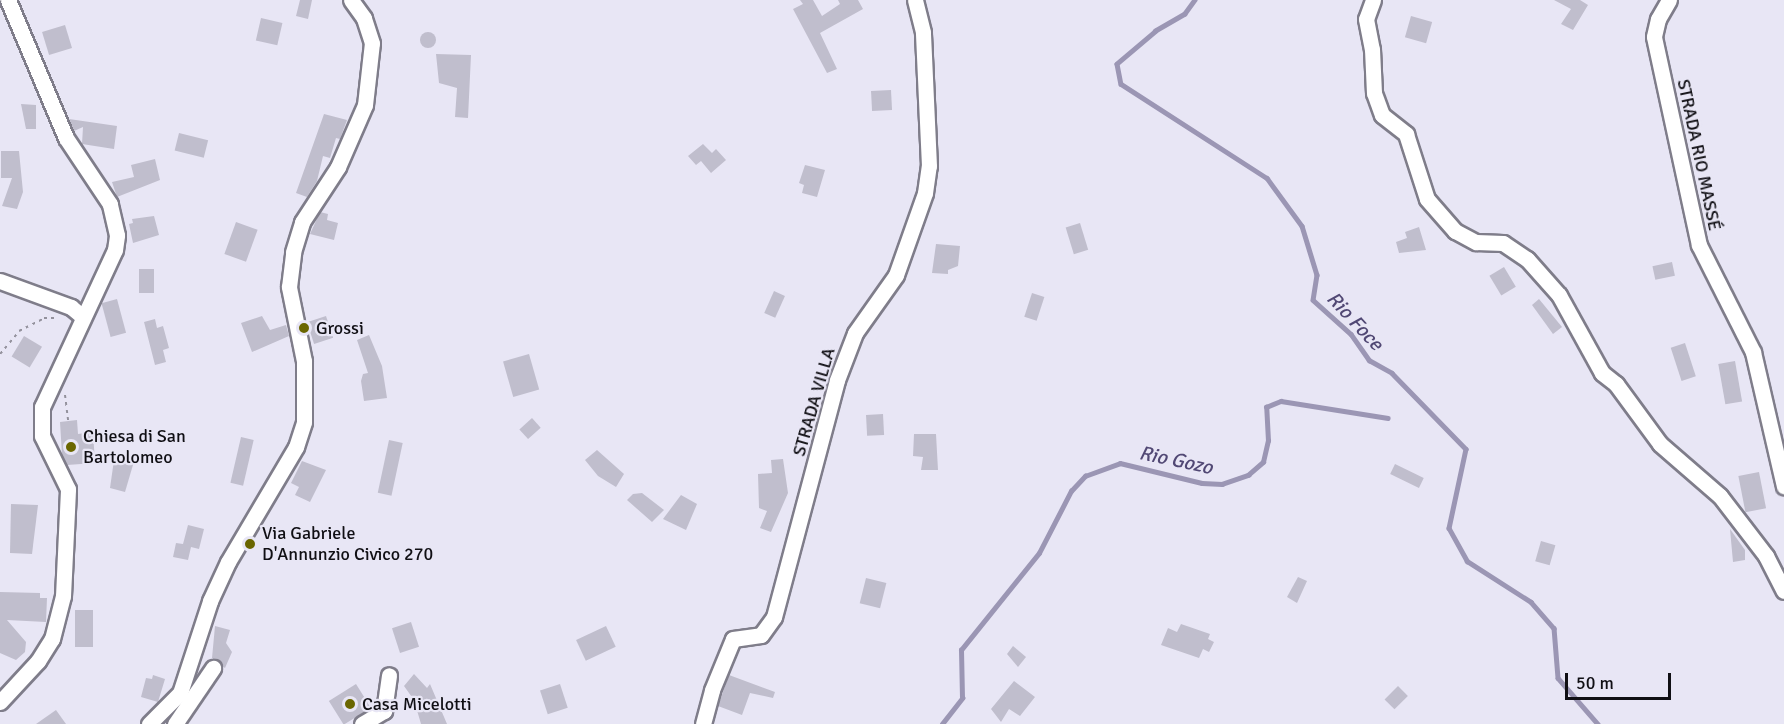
<!DOCTYPE html>
<meta charset="utf-8">
<style>
body{margin:0}
#map{position:relative;width:1784px;height:724px;overflow:hidden;background:#e8e6f5;font-family:Signika,sans-serif}
div>[style]{position:absolute}
[style*='--x']{left:calc(var(--x)*1px);top:calc(var(--y)*1px);width:calc(var(--w)*1px);rotate:calc(var(--a)*1deg)}
.stream>*{height:4.5px;margin:-2.25px;padding:0 2.25px;transform-origin:2.25px;border-radius:2.25px;background:#9b96b4}
.building>*{inset:0;background:#c0becd;transform-origin:0 0}
.round{border-radius:50%}
.path>*{height:2px;margin-top:-1px;transform-origin:0;background:repeating-linear-gradient(90deg,#93919c 0 3px,transparent 0 7.5px)}
.roads{filter:drop-shadow(2px 0 #7f7d8a) drop-shadow(-2px 0 #7f7d8a) drop-shadow(0 2px #7f7d8a) drop-shadow(0 -2px #7f7d8a)}
.street>*{height:15px;margin:-7.5px;padding:0 7.5px;transform-origin:7.5px;border-radius:7.5px;background:#fff}
.dots>*{width:16px;height:16px;translate:-50% -50%;box-sizing:border-box;border:3px solid #e8e6f5;border-radius:50%}
span{translate:-50% -50%;white-space:nowrap;text-align:center;line-height:1.15;-webkit-text-stroke:4.5px #e8e6f5;paint-order:stroke}
.street-label{font-size:18px;color:#100f14}
.poi-label{font-size:18px;color:#100f14}
.left{translate:0 -50%;text-align:left}
.water-label{font-size:20px;color:#514874;font-style:italic}
.scale{position:absolute;left:1565px;top:673px;width:106px;height:27px;box-sizing:border-box;border:3px solid #100f14;border-top:0;padding-left:8px;font-size:18px;line-height:21px;white-space:nowrap;color:#100f14;-webkit-text-stroke:4px #e8e6f5;paint-order:stroke}
</style>
<div id="map">
<div class="stream">
<i style="--x:1195;--y:0;--w:17;--a:126"></i>
<i style="--x:1185;--y:14;--w:34;--a:150"></i>
<i style="--x:1156;--y:31;--w:51;--a:139.8"></i>
<i style="--x:1117;--y:64;--w:20;--a:79"></i>
<i style="--x:1121;--y:84;--w:174;--a:32.8"></i>
<i style="--x:1267;--y:178;--w:59;--a:53.9"></i>
<i style="--x:1302;--y:226;--w:51;--a:73"></i>
<i style="--x:1317;--y:275;--w:25;--a:99"></i>
<i style="--x:1313;--y:300;--w:51;--a:41.8"></i>
<i style="--x:1351;--y:334;--w:32;--a:55"></i>
<i style="--x:1369;--y:360;--w:26;--a:29"></i>
<i style="--x:1392;--y:373;--w:106;--a:45.8"></i>
<i style="--x:1466;--y:449;--w:81;--a:102.1"></i>
<i style="--x:1449;--y:528;--w:38;--a:61"></i>
<i style="--x:1467;--y:561;--w:76;--a:32.6"></i>
<i style="--x:1531;--y:602;--w:35;--a:49"></i>
<i style="--x:1554;--y:628;--w:50;--a:85.4"></i>
<i style="--x:1558;--y:678;--w:61;--a:49"></i>
<i style="--x:942;--y:724;--w:33;--a:-52"></i>
<i style="--x:962;--y:698;--w:48;--a:-91.2"></i>
<i style="--x:961;--y:650;--w:124;--a:-51.2"></i>
<i style="--x:1039;--y:553;--w:70;--a:-62.7"></i>
<i style="--x:1071;--y:491;--w:21;--a:-47"></i>
<i style="--x:1085;--y:476;--w:37;--a:-20"></i>
<i style="--x:1120;--y:463;--w:84;--a:13.7"></i>
<i style="--x:1202;--y:483;--w:20;--a:3"></i>
<i style="--x:1222;--y:484;--w:28;--a:-19"></i>
<i style="--x:1248;--y:475;--w:20;--a:-41"></i>
<i style="--x:1263;--y:462;--w:22;--a:-77"></i>
<i style="--x:1268;--y:441;--w:34;--a:-93"></i>
<i style="--x:1266;--y:407;--w:16;--a:-22"></i>
<i style="--x:1281;--y:401;--w:108;--a:9"></i>
</div>
<div class="building">
<i style="clip-path:polygon(300px 0,312px 0,308px 19px,296px 16px)"></i>
<i style="clip-path:polygon(800px 0,813px 0,822px 16px,840px 4px,838px 0,858px 0,863px 9px,820px 33px,837px 69px,827px 73px,793px 9px,803px 4px)"></i>
<i style="clip-path:polygon(1554px 0,1580px 0,1588px 5px,1573px 30px,1561px 24px,1571px 9px)"></i>
<i style="left:1411px;top:16px;width:22px;height:22px;rotate:16deg"></i>
<i style="left:261px;top:18px;width:22px;height:23px;rotate:13deg"></i>
<i style="left:65px;top:25px;width:24px;height:24px;rotate:73deg"></i>
<i class="round" style="left:420px;top:32px;width:16px;height:16px"></i>
<i style="clip-path:polygon(436px 54px,471px 55px,468px 118px,455px 117px,457px 88px,439px 83px)"></i>
<i style="left:891px;top:90px;width:20px;height:20px;rotate:87deg"></i>
<i style="clip-path:polygon(21px 104px,36px 105px,36px 129px,26px 129px)"></i>
<i style="clip-path:polygon(324px 114px,347px 120px,340px 139px,336px 138px,330px 158px,323px 156px,317px 181px,307px 197px,296px 193px)"></i>
<i style="clip-path:polygon(69px 119px,117px 126px,114px 149px,82px 144px,83px 127px,74px 131px)"></i>
<i style="left:179px;top:133px;width:30px;height:18px;rotate:14deg"></i>
<i style="clip-path:polygon(703px 144px,712px 153px,716px 149px,726px 160px,711px 173px,701px 161px,696px 165px,688px 156px)"></i>
<i style="clip-path:polygon(1px 151px,19px 151px,23px 192px,17px 209px,2px 206px,12px 178px,1px 178px)"></i>
<i style="clip-path:polygon(155px 159px,160px 180px,117px 197px,112px 182px,134px 177px,131px 165px)"></i>
<i style="clip-path:polygon(805px 165px,825px 170px,817px 197px,802px 193px,804px 185px,799px 183px)"></i>
<i style="clip-path:polygon(320px 212px,328px 214px,327px 220px,338px 223px,334px 240px,310px 234px)"></i>
<i style="clip-path:polygon(154px 216px,159px 235px,133px 243px,129px 224px,133px 223px,132px 219px)"></i>
<i style="left:236px;top:222px;width:23px;height:34px;rotate:20deg"></i>
<i style="left:1080px;top:223px;width:28px;height:15px;rotate:73deg"></i>
<i style="clip-path:polygon(1419px 227px,1426px 250px,1399px 253px,1396px 242px,1407px 238px,1405px 232px)"></i>
<i style="clip-path:polygon(936px 244px,960px 246px,958px 266px,948px 270px,948px 274px,932px 273px)"></i>
<i style="left:1672px;top:262px;width:14px;height:20px;rotate:78deg"></i>
<i style="left:1504px;top:267px;width:23px;height:17px;rotate:59deg"></i>
<i style="left:139px;top:269px;width:15px;height:24px"></i>
<i style="left:774px;top:291px;width:12px;height:24px;rotate:24deg"></i>
<i style="left:1032px;top:293px;width:13px;height:25px;rotate:18deg"></i>
<i style="left:117px;top:299px;width:35px;height:16px;rotate:75deg"></i>
<i style="clip-path:polygon(1539px 299px,1562px 327px,1553px 334px,1532px 305px)"></i>
<i style="clip-path:polygon(262px 316px,270px 330px,286px 325px,289px 336px,252px 352px,241px 323px)"></i>
<i style="left:326px;top:316px;width:23px;height:20px;rotate:72deg"></i>
<i style="clip-path:polygon(155px 319px,157px 328px,163px 326px,169px 348px,163px 350px,166px 362px,155px 365px,144px 322px)"></i>
<i style="clip-path:polygon(369px 335px,382px 366px,387px 398px,364px 401px,361px 381px,363px 374px,368px 373px,357px 340px)"></i>
<i style="left:24px;top:336px;width:21px;height:24px;rotate:31deg"></i>
<i style="left:1685px;top:343px;width:35px;height:15px;rotate:72deg"></i>
<i style="left:529px;top:354px;width:37px;height:27px;rotate:74deg"></i>
<i style="left:1735px;top:361px;width:41px;height:17px;rotate:80deg"></i>
<i style="left:883px;top:414px;width:21px;height:17px;rotate:87deg"></i>
<i style="left:532px;top:418px;width:13px;height:17px;rotate:48deg"></i>
<i style="clip-path:polygon(77px 420px,78px 434px,93px 432px,95px 463px,67px 465px,62px 455px,60px 422px)"></i>
<i style="clip-path:polygon(914px 434px,936px 434px,938px 470px,921px 470px,923px 457px,913px 456px)"></i>
<i style="left:241px;top:437px;width:13px;height:47px;rotate:13deg"></i>
<i style="left:389px;top:440px;width:14px;height:54px;rotate:12deg"></i>
<i style="clip-path:polygon(597px 450px,624px 474px,616px 487px,598px 476px,585px 460px)"></i>
<i style="clip-path:polygon(115px 453px,135px 458px,125px 492px,110px 488px)"></i>
<i style="clip-path:polygon(783px 459px,788px 493px,771px 532px,760px 528px,767px 511px,759px 508px,758px 474px,772px 473px,771px 460px)"></i>
<i style="clip-path:polygon(302px 461px,326px 470px,310px 502px,295px 495px,299px 487px,291px 483px)"></i>
<i style="left:1395px;top:464px;width:32px;height:11px;rotate:26deg"></i>
<i style="left:1759px;top:472px;width:37px;height:21px;rotate:79deg"></i>
<i style="clip-path:polygon(642px 493px,664px 510px,652px 522px,627px 500px,633px 494px)"></i>
<i style="clip-path:polygon(681px 495px,697px 504px,686px 530px,663px 519px)"></i>
<i style="clip-path:polygon(11px 504px,38px 505px,32px 554px,10px 553px)"></i>
<i style="clip-path:polygon(188px 525px,204px 529px,199px 549px,191px 547px,188px 560px,173px 557px,176px 543px,183px 544px)"></i>
<i style="clip-path:polygon(1730px 529px,1745px 550px,1745px 560px,1733px 562px)"></i>
<i style="left:1541px;top:541px;width:15px;height:21px;rotate:16deg"></i>
<i style="clip-path:polygon(1298px 577px,1307px 581px,1297px 603px,1287px 597px)"></i>
<i style="left:866px;top:578px;width:21px;height:26px;rotate:14deg"></i>
<i style="clip-path:polygon(0 592px,40px 593px,40px 598px,47px 598px,46px 622px,7px 620px,26px 642px,25px 652px,16px 660px,0 653px)"></i>
<i style="left:75px;top:610px;width:18px;height:37px"></i>
<i style="left:411px;top:622px;width:26px;height:20px;rotate:72deg"></i>
<i style="clip-path:polygon(1181px 624px,1210px 634px,1208px 639px,1214px 642px,1209px 652px,1203px 649px,1199px 658px,1161px 645px,1168px 628px,1177px 632px)"></i>
<i style="clip-path:polygon(215px 626px,230px 630px,226px 643px,232px 652px,225px 668px,212px 658px)"></i>
<i style="left:606px;top:626px;width:23px;height:33px;rotate:65deg"></i>
<i style="clip-path:polygon(1013px 646px,1026px 657px,1018px 667px,1007px 654px)"></i>
<i style="clip-path:polygon(414px 674px,427px 688px,430px 684px,447px 724px,421px 724px,414px 700px,404px 686px)"></i>
<i style="clip-path:polygon(153px 675px,165px 679px,158px 702px,141px 697px,146px 678px,152px 679px)"></i>
<i style="clip-path:polygon(729px 675px,775px 692px,773px 698px,750px 693px,742px 715px,718px 706px)"></i>
<i style="clip-path:polygon(1014px 681px,1035px 697px,1020px 716px,1009px 709px,1001px 722px,991px 709px)"></i>
<i style="left:356px;top:684px;width:28px;height:32px;rotate:58deg"></i>
<i style="left:560px;top:684px;width:25px;height:21px;rotate:72deg"></i>
<i style="left:1398px;top:686px;width:14px;height:19px;rotate:45deg"></i>
<i style="clip-path:polygon(56px 710px,66px 724px,36px 724px)"></i>
</div>
<div class="path">
<i style="--x:0;--y:354;--w:30;--a:-50"></i>
<i style="--x:19;--y:331;--w:28;--a:-27"></i>
<i style="--x:44;--y:318;--w:13;--a:0"></i>
<i style="--x:65;--y:395;--w:26;--a:83"></i>
</div>
<div class="roads">
<div class="street">
<i style="--x:1373;--y:0;--w:20;--a:110"></i>
<i style="--x:1366;--y:19;--w:31;--a:79"></i>
<i style="--x:1372;--y:49;--w:44;--a:87.4"></i>
<i style="--x:1374;--y:93;--w:23;--a:70"></i>
<i style="--x:1382;--y:115;--w:31;--a:38"></i>
<i style="--x:1406;--y:134;--w:68;--a:72.1"></i>
<i style="--x:1427;--y:199;--w:43;--a:48.8"></i>
<i style="--x:1455;--y:231;--w:24;--a:28"></i>
<i style="--x:1476;--y:242;--w:27;--a:2"></i>
<i style="--x:1503;--y:243;--w:29;--a:34"></i>
<i style="--x:1527;--y:259;--w:48;--a:48.4"></i>
<i style="--x:1559;--y:295;--w:89;--a:61.1"></i>
<i style="--x:1602;--y:373;--w:18;--a:38"></i>
<i style="--x:1616;--y:384;--w:74;--a:53.7"></i>
<i style="--x:1660;--y:444;--w:79;--a:40.9"></i>
<i style="--x:1720;--y:496;--w:76;--a:52.5"></i>
<i style="--x:1766;--y:556;--w:39;--a:63"></i>
<i style="--x:1669;--y:0;--w:22;--a:120"></i>
<i style="--x:1658;--y:19;--w:18;--a:103"></i>
<i style="--x:1654;--y:37;--w:213;--a:77.8"></i>
<i style="--x:1699;--y:245;--w:120;--a:63.2"></i>
<i style="--x:1753;--y:352;--w:138;--a:77"></i>
<i style="--x:0;--y:281;--w:76;--a:20.1"></i>
<i style="--x:71;--y:307;--w:16;--a:40"></i>
<i style="--x:0;--y:702;--w:56;--a:-47.2"></i>
<i style="--x:38;--y:661;--w:26;--a:-58"></i>
<i style="--x:52;--y:639;--w:44;--a:-75.7"></i>
<i style="--x:63;--y:596;--w:107;--a:-87.3"></i>
<i style="--x:68;--y:489;--w:59;--a:-116.1"></i>
<i style="--x:42;--y:436;--w:29;--a:-90"></i>
<i style="--x:42;--y:407;--w:173;--a:-65.1"></i>
<i style="--x:115;--y:250;--w:15;--a:-82"></i>
<i style="--x:117;--y:235;--w:32;--a:-103"></i>
<i style="--x:110;--y:204;--w:79;--a:-123.7"></i>
<i style="--x:66;--y:138;--w:150;--a:-112.8"></i>
<i style="--x:149;--y:724;--w:44;--a:-45"></i>
<i style="--x:180;--y:693;--w:97;--a:-71.9"></i>
<i style="--x:210;--y:601;--w:43;--a:-65.2"></i>
<i style="--x:228;--y:562;--w:134;--a:-59.4"></i>
<i style="--x:296;--y:447;--w:26;--a:-72"></i>
<i style="--x:304;--y:422;--w:61;--a:-90"></i>
<i style="--x:304;--y:361;--w:76;--a:-101.5"></i>
<i style="--x:289;--y:287;--w:35;--a:-83"></i>
<i style="--x:293;--y:252;--w:31;--a:-73"></i>
<i style="--x:302;--y:222;--w:66;--a:-56.8"></i>
<i style="--x:338;--y:167;--w:68;--a:-66.5"></i>
<i style="--x:365;--y:105;--w:62;--a:-83.6"></i>
<i style="--x:372;--y:43;--w:26;--a:-108"></i>
<i style="--x:364;--y:18;--w:22;--a:-126"></i>
<i style="--x:175;--y:724;--w:68;--a:-55.8"></i>
<i style="--x:362;--y:724;--w:26;--a:-31"></i>
<i style="--x:384;--y:711;--w:36;--a:-82"></i>
<i style="--x:703;--y:724;--w:35;--a:-75"></i>
<i style="--x:712;--y:690;--w:55;--a:-67.6"></i>
<i style="--x:733;--y:639;--w:28;--a:-8"></i>
<i style="--x:761;--y:635;--w:22;--a:-54"></i>
<i style="--x:774;--y:617;--w:245;--a:-75.1"></i>
<i style="--x:837;--y:380;--w:50;--a:-69"></i>
<i style="--x:855;--y:333;--w:71;--a:-54.7"></i>
<i style="--x:896;--y:275;--w:87;--a:-70.5"></i>
<i style="--x:925;--y:193;--w:27;--a:-82"></i>
<i style="--x:929;--y:166;--w:134;--a:-92.6"></i>
<i style="--x:923;--y:32;--w:33;--a:-104"></i>
</div>
</div>
<div class="dots">
<i style="left:304px;top:328px;background:#6a6600"></i>
<i style="left:71px;top:447px;background:#6a6600"></i>
<i style="left:250px;top:544px;background:#6a6600"></i>
<i style="left:350px;top:704px;background:#6a6600"></i>
</div>
<div class="street-label">
<span style="left:1699px;top:155px;rotate:78deg">STRADA RIO MASSÉ</span>
<span style="left:814px;top:402px;rotate:-74deg">STRADA VILLA</span>
</div>
<div class="poi-label">
<span class="left" style="left:316px;top:328px">Grossi</span>
<span class="left" style="left:83px;top:447px">Chiesa di San<br>Bartolomeo</span>
<span class="left" style="left:262px;top:544px">Via Gabriele<br>D'Annunzio Civico 270</span>
<span class="left" style="left:362px;top:704px">Casa Micelotti</span>
</div>
<div class="water-label">
<span style="left:1355px;top:321px;rotate:47deg">Rio Foce</span>
<span style="left:1176px;top:460px;rotate:12deg">Rio Gozo</span>
</div>
<div class="scale">50 m</div>
</div>
